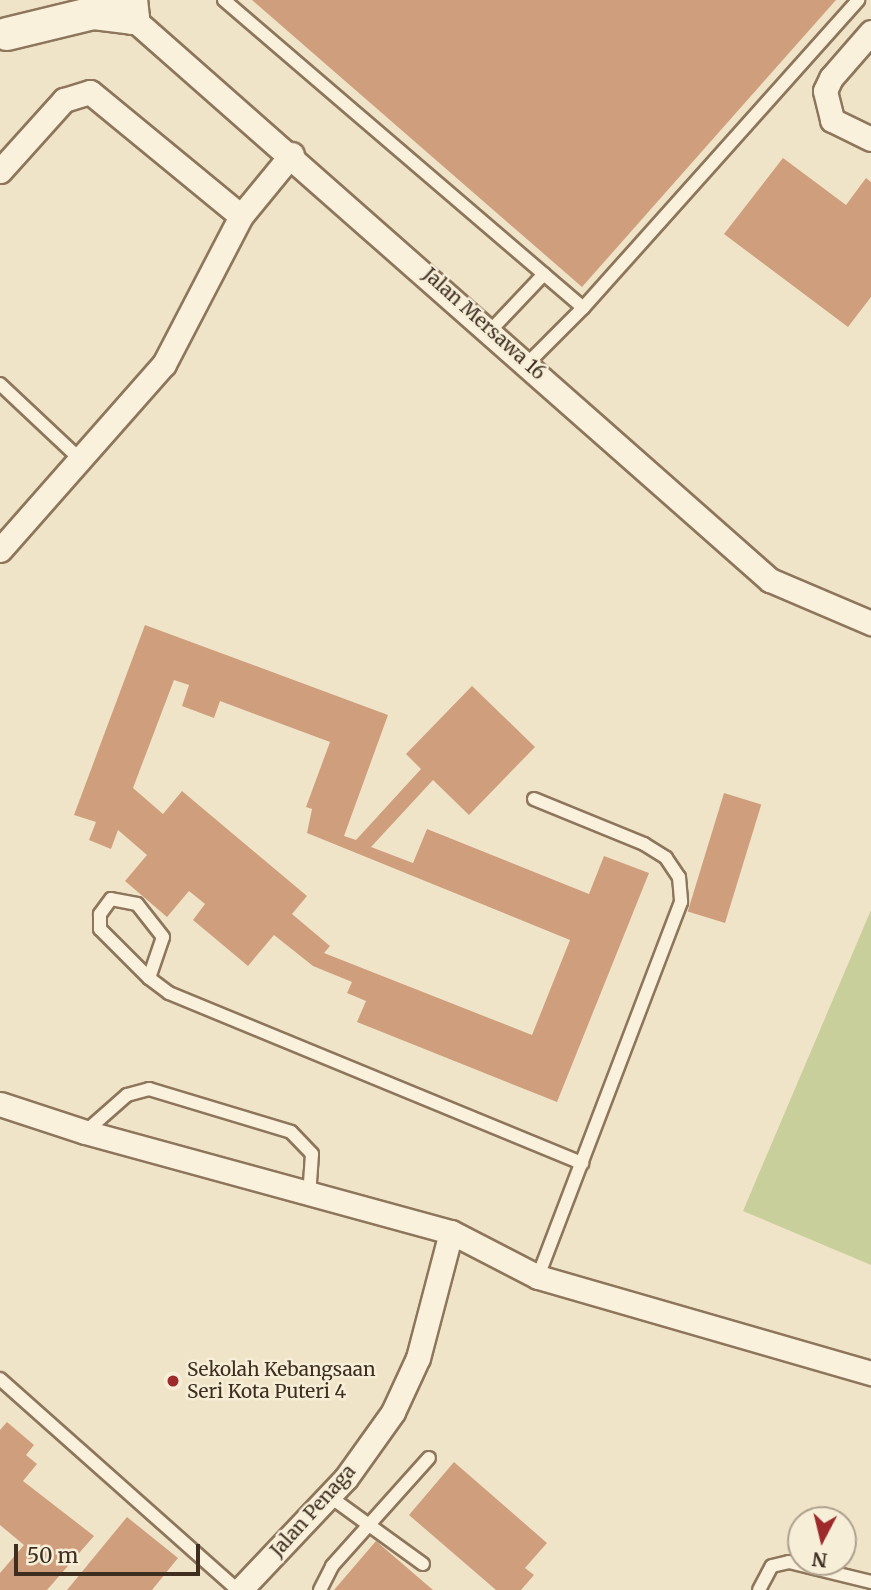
<!DOCTYPE html>
<style>
body{margin:0}
#map{position:relative;width:871px;height:1590px;overflow:hidden;background:#f0e4c8;font-family:Merriweather,serif}
div>[style]{position:absolute}
[style*='--x']{left:calc(var(--x)*1px);top:calc(var(--y)*1px);width:calc(var(--w)*1px);rotate:calc(var(--a)*1deg)}
.green>*{inset:0;background:#c9cf9b}
.building>*{inset:0;background:#cf9f7d;transform-origin:0 0}
.roads{filter:drop-shadow(2px 0 #8d765c) drop-shadow(-2px 0 #8d765c) drop-shadow(0 2px #8d765c) drop-shadow(0 -2px #8d765c)}
.service>*{height:12px;margin:-6px;padding:0 6px;transform-origin:6px;border-radius:6px;background:#faf1dc}
.minor>*{height:23px;margin:-11.5px;padding:0 11.5px;transform-origin:11.5px;border-radius:11.5px;background:#faf1dc}
.secondary>*{height:32px;margin:-16px;padding:0 16px;transform-origin:16px;border-radius:16px;background:#faf1dc}
.dots>*{width:19px;height:19px;translate:-50% -50%;box-sizing:border-box;border:4px solid #f7eed8;border-radius:50%}
span{translate:-50% -50%;white-space:nowrap;text-align:center;line-height:1.15;-webkit-text-stroke:5px #f7eed8;paint-order:stroke}
.street-label{font-size:19px;color:#3d2e20}
.poi-label{font-size:19px;color:#3d2e20}
.left{translate:0 -50%;text-align:left}
.north{position:absolute;left:787px;top:1506px;width:70px;height:70px;box-sizing:border-box;background:#f7eed8;border:2px solid #ada18e;border-radius:50%;rotate:187deg;font-size:19px;font-weight:700;line-height:28px;text-align:center;color:#3d2e20}
.north::after{content:'';display:block;margin:auto;width:24px;height:32px;background:#9e2a2b;clip-path:polygon(50% 0,100% 100%,50% 72%,0 100%)}
.scale{position:absolute;left:14px;top:1544px;width:186px;height:32px;box-sizing:border-box;border:4px solid #3d2e20;border-top:0;padding-left:9px;font-size:21px;line-height:24px;white-space:nowrap;color:#3d2e20;-webkit-text-stroke:5px #f7eed8;paint-order:stroke}
</style>
<div id="map">
<div class="green">
<i style="clip-path:polygon(871px 910px,871px 1265px,743px 1211px)"></i>
</div>
<div class="building">
<i style="clip-path:polygon(252px 0,836px 0,582px 287px)"></i>
<i style="clip-path:polygon(783px 158px,846px 205px,866px 178px,871px 182px,871px 297px,848px 327px,724px 234px)"></i>
<i style="clip-path:polygon(evenodd,145px 625px,388px 715px,344px 836px,356px 840px,421px 769px,406px 754px,472px 686px,535px 747px,469px 815px,433px 780px,371px 847px,413px 863px,427px 829px,589px 894px,604px 856px,649px 873px,557px 1102px,357px 1022px,366px 1001px,347px 993px,352px 982px,313px 966px,274px 935px,248px 966px,193px 920px,205px 904px,189px 891px,167px 917px,125px 881px,147px 855px,118px 830px,111px 849px,89px 840px,96px 822px,74px 815px,145px 625px,174px 680px,189px 685px,182px 706px,214px 718px,220px 701px,330px 742px,306px 807px,312px 809px,307px 833px,570px 940px,532px 1035px,324px 953px,330px 946px,292px 914px,307px 896px,182px 791px,163px 814px,133px 788px,174px 680px)"></i>
<i style="left:724px;top:793px;width:39px;height:124px;rotate:17deg"></i>
<i style="clip-path:polygon(7px 1422px,34px 1445px,26px 1455px,37px 1464px,23px 1481px,94px 1536px,47px 1590px,0 1590px,0 1573px,24px 1545px,0 1525px,0 1430px)"></i>
<i style="clip-path:polygon(454px 1462px,547px 1543px,525px 1568px,534px 1575px,521px 1590px,496px 1590px,409px 1515px)"></i>
<i style="clip-path:polygon(127px 1517px,178px 1558px,152px 1590px,67px 1590px)"></i>
<i style="clip-path:polygon(376px 1541px,433px 1590px,334px 1590px)"></i>
</div>
<div class="roads">
<div class="service">
<i style="--x:224;--y:0;--w:473;--a:40.6"></i>
<i style="--x:491;--y:330;--w:77;--a:-46.6"></i>
<i style="--x:528;--y:363;--w:78;--a:-45"></i>
<i style="--x:583;--y:308;--w:413;--a:-48.2"></i>
<i style="--x:0;--y:384;--w:110;--a:43.2"></i>
<i style="--x:534;--y:799;--w:119;--a:22.2"></i>
<i style="--x:644;--y:844;--w:26;--a:32"></i>
<i style="--x:666;--y:858;--w:23;--a:56"></i>
<i style="--x:679;--y:877;--w:25;--a:85"></i>
<i style="--x:681;--y:902;--w:401;--a:110.9"></i>
<i style="--x:149;--y:978;--w:43;--a:-71.1"></i>
<i style="--x:163;--y:937;--w:42;--a:-128.2"></i>
<i style="--x:137;--y:904;--w:26;--a:-169"></i>
<i style="--x:111;--y:899;--w:19;--a:126"></i>
<i style="--x:100;--y:914;--w:15;--a:90"></i>
<i style="--x:100;--y:929;--w:69;--a:45"></i>
<i style="--x:149;--y:978;--w:25;--a:37"></i>
<i style="--x:169;--y:993;--w:447;--a:22.4"></i>
<i style="--x:85;--y:1132;--w:56;--a:-41.4"></i>
<i style="--x:127;--y:1095;--w:23;--a:-15"></i>
<i style="--x:149;--y:1089;--w:148;--a:16.8"></i>
<i style="--x:291;--y:1132;--w:30;--a:46"></i>
<i style="--x:312;--y:1154;--w:39;--a:94"></i>
<i style="--x:0;--y:1379;--w:318;--a:41.6"></i>
<i style="--x:329;--y:1496;--w:116;--a:35.9"></i>
<i style="--x:320;--y:1590;--w:27;--a:-63"></i>
<i style="--x:332;--y:1566;--w:145;--a:-48.1"></i>
<i style="--x:759;--y:1590;--w:27;--a:-62"></i>
<i style="--x:772;--y:1566;--w:17;--a:-13"></i>
<i style="--x:789;--y:1562;--w:84;--a:13.7"></i>
</div>
<div class="minor">
<i style="--x:122;--y:9;--w:864;--a:41.39"></i>
<i style="--x:770;--y:580;--w:110;--a:23.1"></i>
<i style="--x:871;--y:32;--w:61;--a:131"></i>
<i style="--x:831;--y:78;--w:14;--a:115"></i>
<i style="--x:825;--y:91;--w:30;--a:76"></i>
<i style="--x:832;--y:120;--w:43;--a:26"></i>
<i style="--x:0;--y:171;--w:96;--a:-48"></i>
<i style="--x:64;--y:100;--w:27;--a:-17"></i>
<i style="--x:90;--y:92;--w:195;--a:39.4"></i>
<i style="--x:0;--y:550;--w:248;--a:-48.6"></i>
<i style="--x:164;--y:364;--w:167;--a:-62.5"></i>
<i style="--x:241;--y:216;--w:80;--a:-50.6"></i>
<i style="--x:0;--y:1104;--w:89;--a:18.2"></i>
<i style="--x:85;--y:1132;--w:379;--a:15.3"></i>
<i style="--x:451;--y:1232;--w:98;--a:27.3"></i>
<i style="--x:538;--y:1277;--w:347;--a:16.1"></i>
<i style="--x:240;--y:1590;--w:154;--a:-46.6"></i>
<i style="--x:346;--y:1478;--w:81;--a:-54.5"></i>
<i style="--x:393;--y:1412;--w:60;--a:-65.2"></i>
<i style="--x:418;--y:1358;--w:130;--a:-75.3"></i>
</div>
<div class="secondary">
<i style="--x:7;--y:34;--w:89;--a:-13.6"></i>
<i style="--x:94;--y:13;--w:39;--a:7"></i>
<i style="--x:133;--y:18;--w:18;--a:-96"></i>
</div>
</div>
<div class="dots">
<i style="left:173px;top:1381px;background:#9e2a2b"></i>
</div>
<div class="street-label">
<span style="left:484px;top:324px;rotate:42deg">Jalan Mersawa 16</span>
<span style="left:313px;top:1511px;rotate:-48deg">Jalan Penaga</span>
</div>
<div class="poi-label">
<span class="left" style="left:187px;top:1381px">Sekolah Kebangsaan<br>Seri Kota Puteri 4</span>
</div>
<div class="north">N</div>
<div class="scale">50 m</div>
</div>
